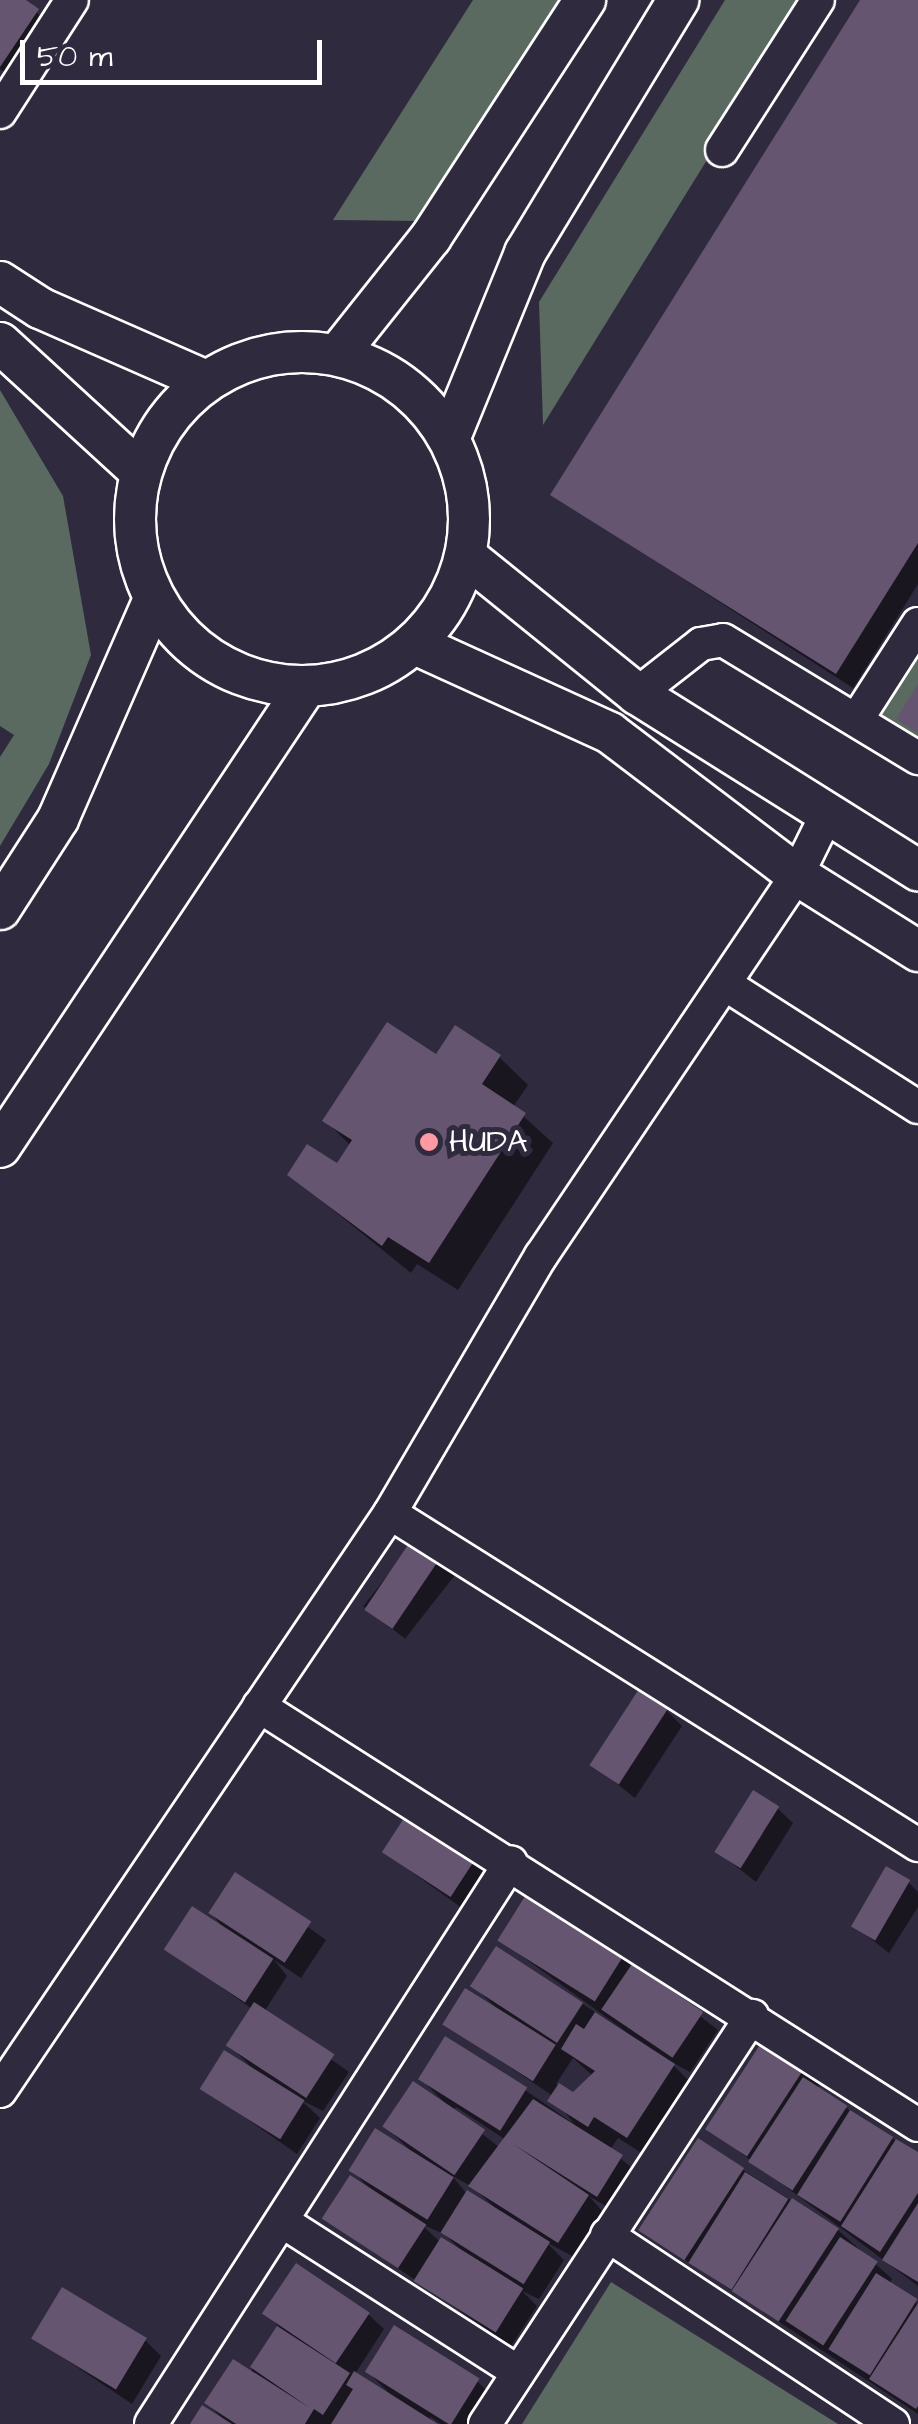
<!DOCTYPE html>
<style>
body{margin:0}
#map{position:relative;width:918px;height:2424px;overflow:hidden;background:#2f2a3d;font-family:"Architects Daughter",sans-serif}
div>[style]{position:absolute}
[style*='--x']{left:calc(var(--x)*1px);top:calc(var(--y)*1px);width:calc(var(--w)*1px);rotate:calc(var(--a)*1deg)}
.green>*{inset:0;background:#5a6a61}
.shadow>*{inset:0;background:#0007;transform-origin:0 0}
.building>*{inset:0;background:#655570;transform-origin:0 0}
.roads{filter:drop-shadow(2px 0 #fff) drop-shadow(-2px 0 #fff) drop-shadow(0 2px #fff) drop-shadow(0 -2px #fff)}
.minor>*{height:32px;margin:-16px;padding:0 16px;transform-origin:16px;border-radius:16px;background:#2f2a3d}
.tertiary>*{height:40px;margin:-20px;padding:0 20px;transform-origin:20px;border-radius:20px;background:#2f2a3d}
.tertiary>.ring{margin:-20px;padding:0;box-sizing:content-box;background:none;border:40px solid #2f2a3d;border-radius:50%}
.dots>*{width:28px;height:28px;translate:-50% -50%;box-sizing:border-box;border:5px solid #2f2a3d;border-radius:50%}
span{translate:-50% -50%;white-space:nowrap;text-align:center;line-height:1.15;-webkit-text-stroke:10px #2f2a3d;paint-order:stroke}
.poi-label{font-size:32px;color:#fff}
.left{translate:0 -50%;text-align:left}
.scale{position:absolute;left:20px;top:40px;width:302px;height:45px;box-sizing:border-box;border:5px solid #fff;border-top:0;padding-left:12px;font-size:30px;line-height:35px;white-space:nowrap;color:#fff;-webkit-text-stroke:8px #2f2a3d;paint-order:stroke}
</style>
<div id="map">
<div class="green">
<i style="clip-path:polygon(473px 0,564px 0,419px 221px,333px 220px)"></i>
<i style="clip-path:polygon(725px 0,806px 0,543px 425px,539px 302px)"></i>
<i style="clip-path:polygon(0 390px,63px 496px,91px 655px,49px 764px,0 846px,0 757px,14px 735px,0 726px)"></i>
<i style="clip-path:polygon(918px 624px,918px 758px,857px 719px)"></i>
<i style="clip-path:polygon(611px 2282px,838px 2424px,522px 2424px)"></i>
</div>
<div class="shadow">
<i style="clip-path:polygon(0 0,22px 0,61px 34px,25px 86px,0 69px)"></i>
<i style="clip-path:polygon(863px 0,918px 0,918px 584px,853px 688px,553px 495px)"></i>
<i style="clip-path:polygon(499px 1057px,528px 1085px,513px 1107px,553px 1143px,458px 1290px,417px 1264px,411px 1273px,290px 1175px,338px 1166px,351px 1146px,326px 1121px,437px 1058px)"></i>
<i style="left:415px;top:1540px;width:53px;height:84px;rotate:38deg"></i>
<i style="clip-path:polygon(666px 1710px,682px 1726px,635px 1798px,593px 1765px)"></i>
<i style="clip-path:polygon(777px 1808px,793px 1823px,756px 1882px,717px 1851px)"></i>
<i style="clip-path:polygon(384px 1852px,474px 1859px,490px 1875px,466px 1911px)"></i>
<i style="clip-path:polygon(236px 1876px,326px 1940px,301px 1978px,274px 1960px,287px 1976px,264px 2012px,349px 2072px,323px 2111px,301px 2100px,320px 2118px,297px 2154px,203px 2088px,249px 2065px,229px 2045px,252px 2009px,166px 1948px,225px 1930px,212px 1914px)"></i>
<i style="clip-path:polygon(908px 1882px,918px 1892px,918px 1907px,889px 1953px,852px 1924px)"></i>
<i style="clip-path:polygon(evenodd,501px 1941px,622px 1956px,718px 2030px,690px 2072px,668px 2060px,697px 2089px,651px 2159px,618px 2138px,610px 2150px,638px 2173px,614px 2211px,589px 2196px,603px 2212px,574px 2257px,546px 2242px,564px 2260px,539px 2299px,522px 2291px,537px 2306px,511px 2346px,325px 2218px,369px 2188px,352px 2170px,410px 2150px,385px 2126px,444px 2102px,421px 2079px,525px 2090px,574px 2124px,553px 2096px,446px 2024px,495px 2007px,473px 1985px,497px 1949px,628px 2033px,501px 1941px,573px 2058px,593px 2076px,573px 2095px,556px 2084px,573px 2058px,501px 1941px,456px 2107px,506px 2140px,500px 2148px,453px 2111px,456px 2107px,501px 1941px,452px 2176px,473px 2187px,494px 2207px,467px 2194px,452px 2176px,501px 1941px,421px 2224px,444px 2234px,459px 2248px,440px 2242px,421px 2224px)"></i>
<i style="clip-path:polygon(766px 2040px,822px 2082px,817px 2089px,918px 2155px,918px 2286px,709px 2129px)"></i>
<i style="clip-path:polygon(743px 2170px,838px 2230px,892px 2279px,889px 2284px,918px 2304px,918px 2414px,642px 2231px)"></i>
<i style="clip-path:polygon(266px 2313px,368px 2314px,384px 2329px,355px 2374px,390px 2394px,368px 2372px,477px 2381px,493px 2397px,476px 2424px,441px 2424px,429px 2416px,434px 2424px,192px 2424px,222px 2418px,207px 2403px,250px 2373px,279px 2327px)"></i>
<i style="clip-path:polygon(34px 2338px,145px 2340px,161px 2356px,132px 2404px)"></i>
</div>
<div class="building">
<i style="clip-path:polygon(0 0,26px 0,39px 9px,0 67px)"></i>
<i style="clip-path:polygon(860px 0,918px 0,918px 543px,836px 674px,550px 495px)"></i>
<i style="clip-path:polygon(918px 684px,918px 733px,896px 719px)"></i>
<i style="clip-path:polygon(387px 1022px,436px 1054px,455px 1025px,501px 1055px,482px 1084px,526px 1113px,429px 1263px,388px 1237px,382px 1246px,287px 1175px,307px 1144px,337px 1163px,352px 1140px,322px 1121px)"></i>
<i style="left:414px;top:1536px;width:34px;height:89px;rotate:34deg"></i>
<i style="left:639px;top:1689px;width:35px;height:91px;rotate:33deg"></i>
<i style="left:753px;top:1790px;width:31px;height:73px;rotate:32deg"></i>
<i style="left:408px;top:1812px;width:82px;height:48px;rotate:33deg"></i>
<i style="left:886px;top:1866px;width:28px;height:70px;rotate:30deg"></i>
<i style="left:235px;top:1872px;width:91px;height:49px;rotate:33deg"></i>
<i style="left:527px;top:1893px;width:115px;height:56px;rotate:32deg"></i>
<i style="left:192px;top:1906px;width:97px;height:52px;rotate:33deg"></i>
<i style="left:496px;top:1946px;width:104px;height:48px;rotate:33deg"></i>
<i style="left:632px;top:1964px;width:86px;height:55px;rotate:34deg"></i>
<i style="left:465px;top:1988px;width:107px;height:43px;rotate:32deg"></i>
<i style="left:254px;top:2002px;width:96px;height:52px;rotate:33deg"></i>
<i style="clip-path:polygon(595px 2012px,675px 2064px,627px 2138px,594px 2117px,588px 2127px,547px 2101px,559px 2083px,573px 2092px,595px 2071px,561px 2049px,576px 2024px,584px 2029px)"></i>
<i style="left:445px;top:2036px;width:97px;height:51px;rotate:32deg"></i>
<i style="left:765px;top:2037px;width:50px;height:110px;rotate:33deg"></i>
<i style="left:224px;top:2050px;width:95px;height:46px;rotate:32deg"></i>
<i style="left:803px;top:2077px;width:53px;height:101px;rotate:33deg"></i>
<i style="left:413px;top:2081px;width:87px;height:55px;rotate:34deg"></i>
<i style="clip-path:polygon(533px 2099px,623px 2155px,597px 2197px,513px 2144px,589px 2195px,558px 2243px,468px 2186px)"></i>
<i style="left:850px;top:2110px;width:51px;height:100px;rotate:32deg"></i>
<i style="left:375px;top:2128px;width:93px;height:50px;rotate:32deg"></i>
<i style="left:698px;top:2138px;width:55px;height:110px;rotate:33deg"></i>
<i style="clip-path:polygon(896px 2139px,918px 2152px,918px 2193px,880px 2252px,841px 2226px)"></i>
<i style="left:745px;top:2172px;width:51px;height:107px;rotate:32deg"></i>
<i style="left:350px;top:2175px;width:91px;height:52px;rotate:33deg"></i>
<i style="left:467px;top:2190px;width:98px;height:50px;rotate:32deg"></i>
<i style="left:792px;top:2198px;width:56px;height:111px;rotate:33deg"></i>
<i style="clip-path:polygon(918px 2203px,918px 2282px,882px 2260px)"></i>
<i style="left:441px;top:2237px;width:97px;height:52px;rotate:32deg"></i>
<i style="left:840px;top:2237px;width:45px;height:100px;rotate:33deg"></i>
<i style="left:296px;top:2263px;width:89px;height:61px;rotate:34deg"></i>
<i style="left:876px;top:2273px;width:49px;height:90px;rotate:32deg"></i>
<i style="left:62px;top:2287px;width:99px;height:60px;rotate:31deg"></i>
<i style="clip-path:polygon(918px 2303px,918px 2406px,916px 2409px,869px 2379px)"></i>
<i style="left:394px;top:2325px;width:101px;height:55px;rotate:32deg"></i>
<i style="clip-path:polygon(277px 2326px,350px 2373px,323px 2415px,314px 2409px,305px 2424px,236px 2424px,204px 2403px,233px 2359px,310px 2408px,250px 2367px)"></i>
<i style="clip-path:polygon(354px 2371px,438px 2424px,331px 2424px,353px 2389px,346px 2385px)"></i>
<i style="clip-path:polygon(202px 2405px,232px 2424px,190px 2424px)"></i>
</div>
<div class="roads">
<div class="minor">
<i style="--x:0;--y:112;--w:133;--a:-57.3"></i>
<i style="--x:722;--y:150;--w:178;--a:-57.4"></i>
<i style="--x:637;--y:694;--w:81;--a:-38"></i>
<i style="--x:701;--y:644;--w:22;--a:-10"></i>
<i style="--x:723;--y:640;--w:228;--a:31.2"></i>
<i style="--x:857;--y:719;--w:113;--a:-57.3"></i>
<i style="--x:725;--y:984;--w:229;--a:32.5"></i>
<i style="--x:390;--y:1513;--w:624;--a:32.16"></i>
<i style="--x:259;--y:1706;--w:781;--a:32.45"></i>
<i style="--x:0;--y:2091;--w:697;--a:-55.99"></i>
<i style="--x:390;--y:1513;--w:298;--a:-59.6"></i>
<i style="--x:541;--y:1256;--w:459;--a:-56.1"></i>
<i style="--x:797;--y:875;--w:70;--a:-63.8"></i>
<i style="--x:285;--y:2223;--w:277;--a:32.6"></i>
<i style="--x:607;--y:2235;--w:343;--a:33.5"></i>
<i style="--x:151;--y:2424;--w:667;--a:-57.36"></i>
<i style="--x:485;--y:2424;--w:488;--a:-56.8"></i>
</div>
<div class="tertiary">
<i style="--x:0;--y:282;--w:48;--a:33"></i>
<i style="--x:40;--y:308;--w:181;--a:23.7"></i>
<i style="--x:0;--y:343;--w:191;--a:42.5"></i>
<i class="ring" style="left:135px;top:352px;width:294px;height:294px"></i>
<i style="--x:338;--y:354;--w:149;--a:-51.5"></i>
<i style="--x:431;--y:237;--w:283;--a:-57"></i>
<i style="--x:450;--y:437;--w:199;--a:-67.8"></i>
<i style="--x:525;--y:253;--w:296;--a:-58.8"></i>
<i style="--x:466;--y:556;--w:220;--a:38.9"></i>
<i style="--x:637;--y:694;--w:332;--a:32.1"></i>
<i style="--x:415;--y:644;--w:214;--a:24.5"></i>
<i style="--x:610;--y:733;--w:235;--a:37.2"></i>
<i style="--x:797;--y:875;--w:143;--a:32.1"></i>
<i style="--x:0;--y:909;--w:107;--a:-57.2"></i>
<i style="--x:58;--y:819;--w:240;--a:-66.4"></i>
<i style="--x:0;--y:1147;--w:551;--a:-56.4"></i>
</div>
</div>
<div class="dots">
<i style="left:429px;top:1142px;background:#ff9aa2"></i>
</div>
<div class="poi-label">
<span class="left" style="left:449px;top:1142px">HUDA</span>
</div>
<div class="scale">50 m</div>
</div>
